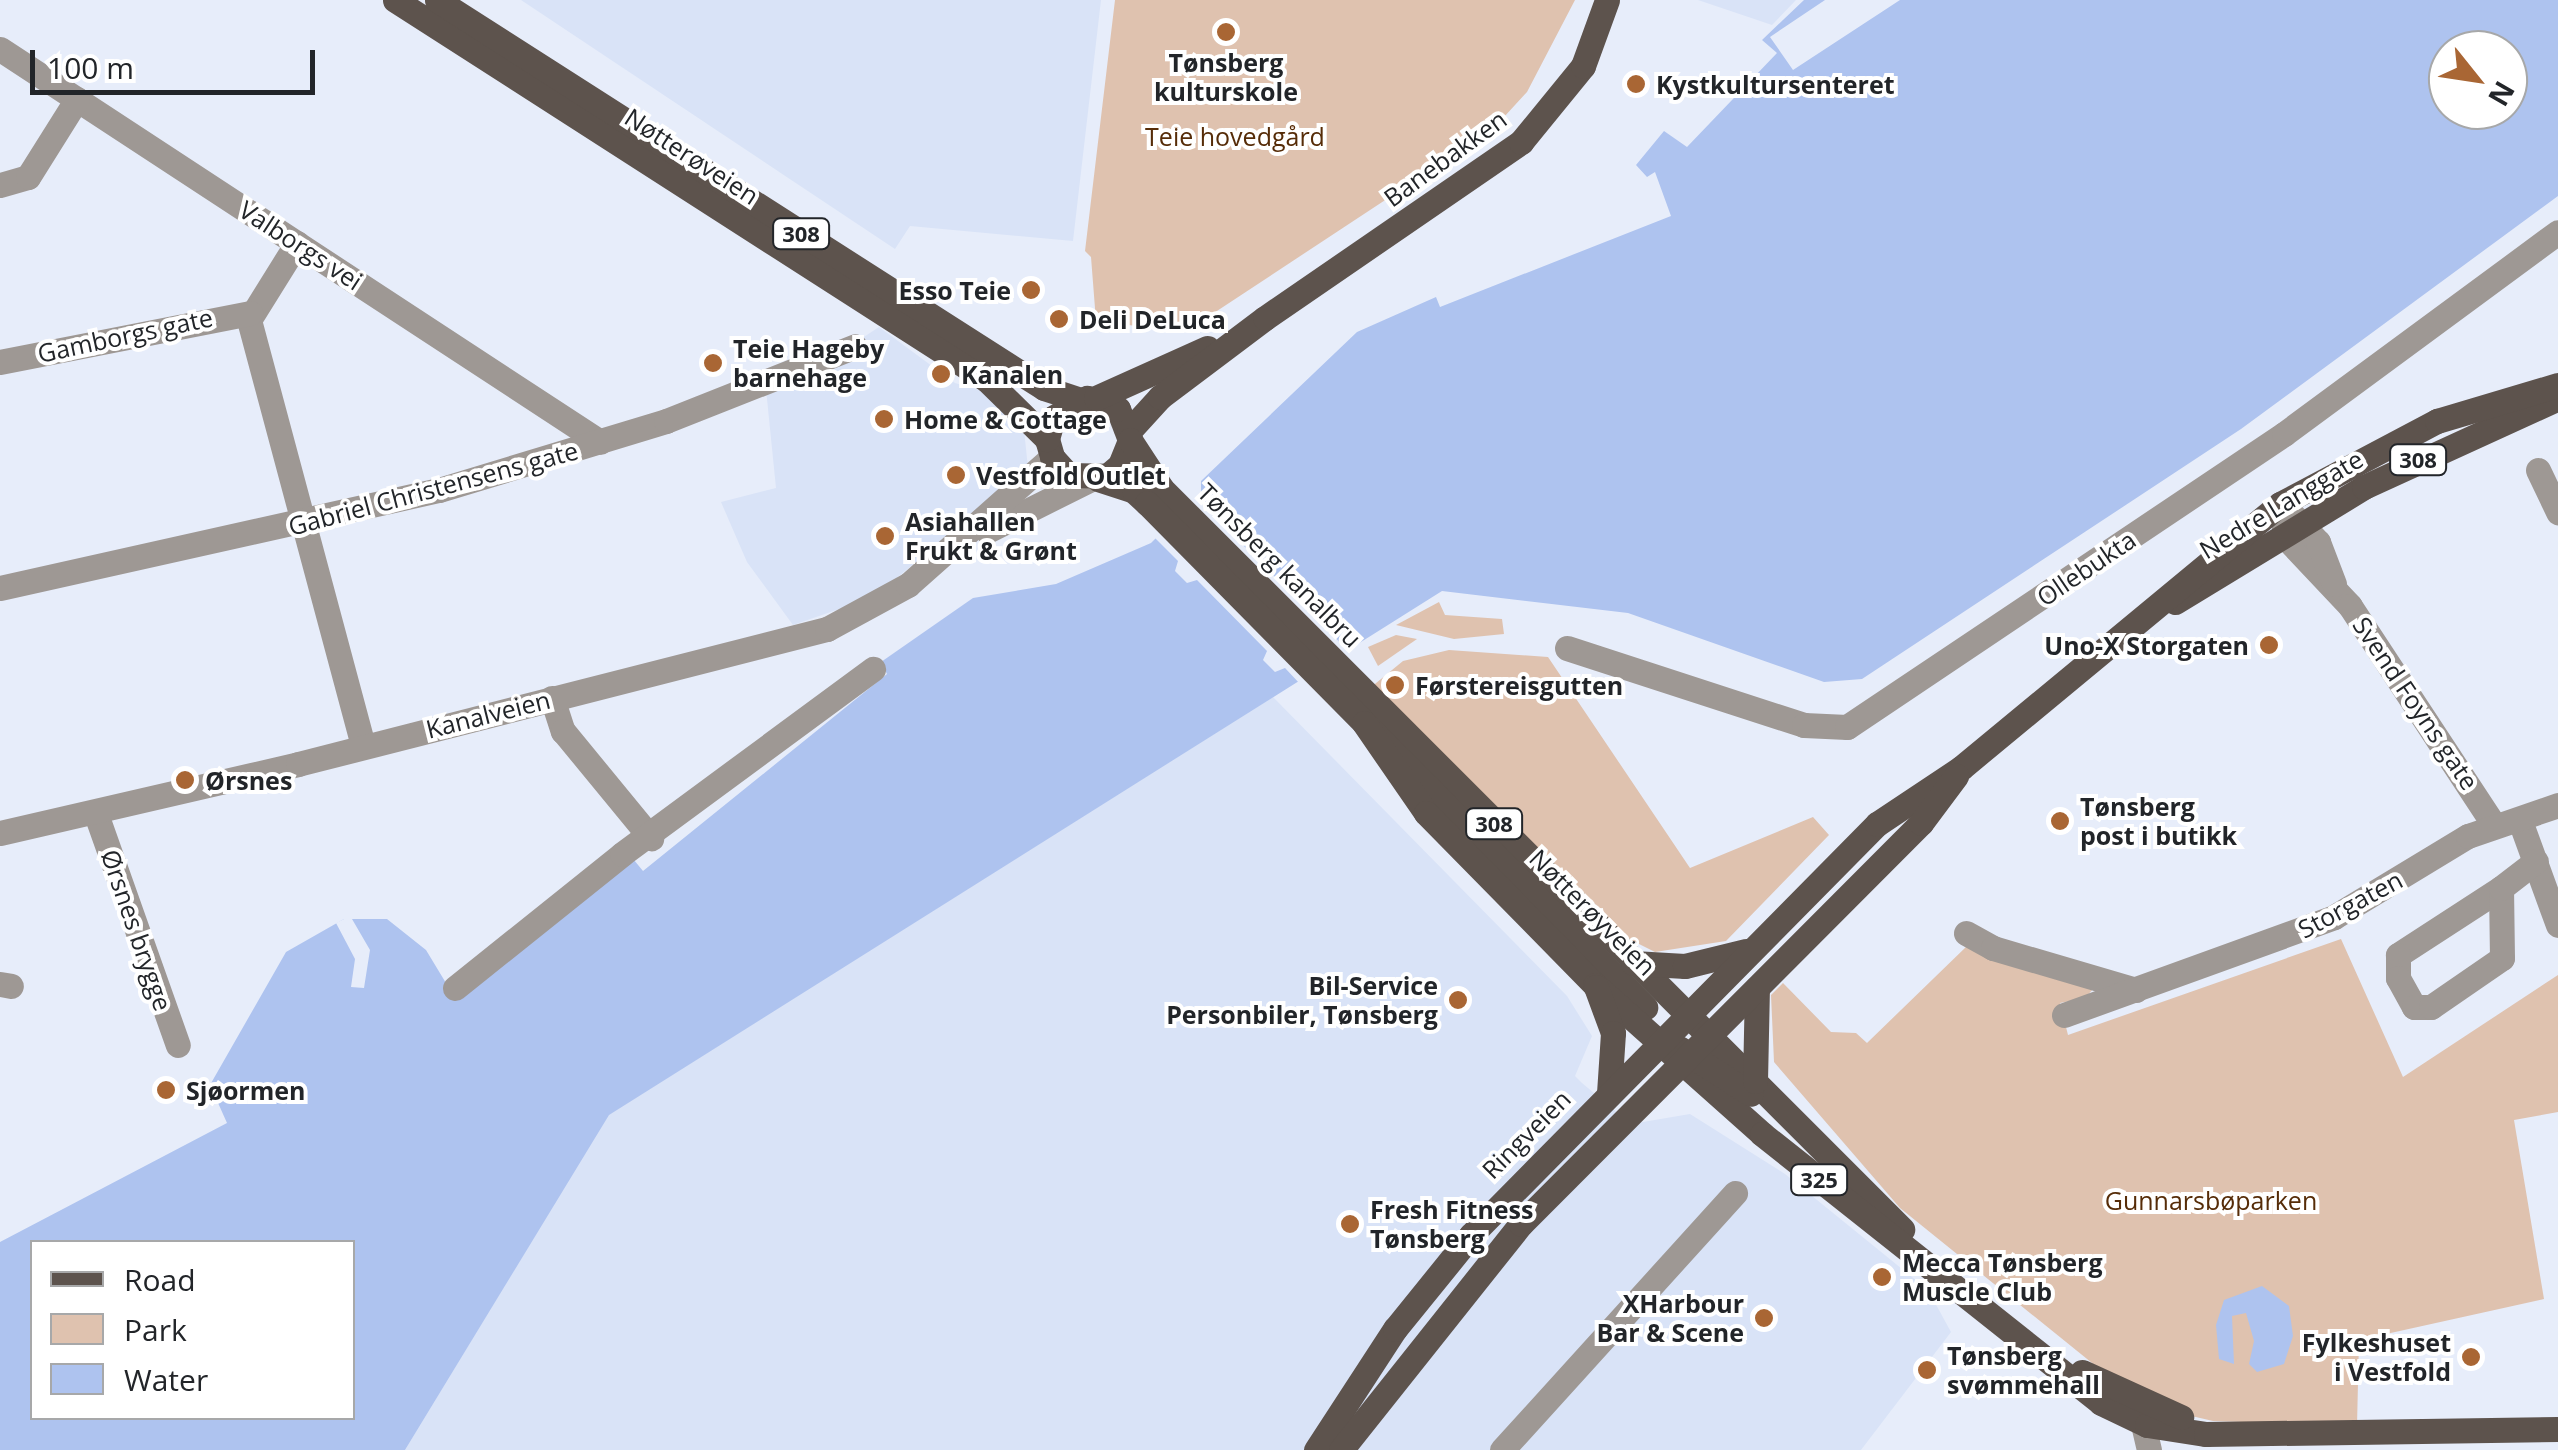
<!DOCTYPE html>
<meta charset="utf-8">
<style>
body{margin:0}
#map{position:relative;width:2558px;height:1450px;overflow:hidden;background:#e7edfa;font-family:"Open Sans",sans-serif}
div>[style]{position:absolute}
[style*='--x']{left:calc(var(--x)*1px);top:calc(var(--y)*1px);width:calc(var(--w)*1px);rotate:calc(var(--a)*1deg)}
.built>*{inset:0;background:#d9e3f7}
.green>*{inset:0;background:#dfc2af}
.water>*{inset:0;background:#aec3ef}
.pier>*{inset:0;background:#e7edfa}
.minor>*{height:25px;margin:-12.5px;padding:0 12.5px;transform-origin:12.5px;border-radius:12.5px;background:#9e9894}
.major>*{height:25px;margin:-12.5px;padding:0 12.5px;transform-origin:12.5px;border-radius:12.5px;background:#5d534d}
.dots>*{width:28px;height:28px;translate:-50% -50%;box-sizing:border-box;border:5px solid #fff;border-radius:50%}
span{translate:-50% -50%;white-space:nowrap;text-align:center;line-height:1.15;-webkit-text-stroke:8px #fff;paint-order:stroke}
.shield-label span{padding:2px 8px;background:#fff;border:2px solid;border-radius:8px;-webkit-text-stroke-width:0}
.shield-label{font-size:22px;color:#222529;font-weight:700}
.poi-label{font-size:25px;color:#222529;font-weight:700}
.left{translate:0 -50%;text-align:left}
.right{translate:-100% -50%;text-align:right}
.park-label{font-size:25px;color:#562c08}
.street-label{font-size:25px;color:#222529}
.legend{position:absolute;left:30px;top:1240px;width:325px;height:180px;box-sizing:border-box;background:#fff;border:2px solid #a7a8a9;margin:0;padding:12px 18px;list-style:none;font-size:30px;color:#222529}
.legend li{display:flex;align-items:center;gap:20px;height:50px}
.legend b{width:50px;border:2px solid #a7a8a9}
.north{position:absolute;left:2428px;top:30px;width:100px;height:100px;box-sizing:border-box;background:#fff;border:2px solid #a7a8a9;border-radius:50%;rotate:120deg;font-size:28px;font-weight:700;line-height:40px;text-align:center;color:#222529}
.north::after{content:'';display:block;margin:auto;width:35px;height:45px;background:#a96634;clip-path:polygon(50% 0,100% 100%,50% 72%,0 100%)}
.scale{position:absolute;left:30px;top:50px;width:285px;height:45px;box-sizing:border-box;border:5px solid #222529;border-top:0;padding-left:12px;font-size:30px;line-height:35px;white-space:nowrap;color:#222529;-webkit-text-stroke:8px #fff;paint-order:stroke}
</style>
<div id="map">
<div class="built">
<i style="clip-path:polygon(521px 0,1101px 0,1073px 241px,910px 226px,895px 249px)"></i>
<i style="clip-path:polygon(1698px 0,1796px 0,1772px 25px)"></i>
<i style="clip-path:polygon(879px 327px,955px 383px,986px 392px,1024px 430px,1028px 468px,874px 597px,793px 625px,747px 562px,721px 502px,776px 488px,766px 389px,820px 366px)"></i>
<i style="clip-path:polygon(1273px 697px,1567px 996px,1592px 1036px,1575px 1076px,1582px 1083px,1631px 1124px,1690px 1114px,1785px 1174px,1928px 1290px,1951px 1332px,1861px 1450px,405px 1450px,608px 1115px)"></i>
</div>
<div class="green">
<i style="clip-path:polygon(1115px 0,1575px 0,1527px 92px,1493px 129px,1185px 332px,1096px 321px,1091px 257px,1085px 251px)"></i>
<i style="clip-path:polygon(1439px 602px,1445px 615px,1502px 619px,1504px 634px,1454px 639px,1396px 625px)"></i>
<i style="clip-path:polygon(1396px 635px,1417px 639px,1378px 666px,1368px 647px)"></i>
<i style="clip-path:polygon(1449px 650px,1548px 657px,1690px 868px,1813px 817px,1829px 835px,1726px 941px,1655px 952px,1621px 935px,1370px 688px,1403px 661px)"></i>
<i style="clip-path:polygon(2341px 939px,2403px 1077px,2558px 975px,2558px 1112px,2514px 1120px,2544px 1299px,2359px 1340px,2357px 1426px,2213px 1421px,2144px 1405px,1900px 1208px,1774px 1062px,1771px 995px,1783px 983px,1831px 1032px,1856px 1033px,1867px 1043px,1967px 946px,2094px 988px,2085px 998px,2060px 1003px,2068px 1035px)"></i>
</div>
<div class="water">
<i style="clip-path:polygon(evenodd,1804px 0,1825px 0,1770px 37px,1793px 70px,1900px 0,2558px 0,2558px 196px,2241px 429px,1862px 679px,1824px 682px,1628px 613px,1442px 591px,609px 1115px,405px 1450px,0 1450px,0 1242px,227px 1123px,210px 1085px,286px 952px,344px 919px,387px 919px,426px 950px,452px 993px,629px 854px,643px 871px,887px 674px,881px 662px,973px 598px,1056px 584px,1151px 543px,1201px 493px,1201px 481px,1357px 332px,1436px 297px,1440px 307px,1671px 216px,1655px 172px,1647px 177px,1636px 165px,1664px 131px,1687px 147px,1777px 53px,1762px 40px,1804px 0,2448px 50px,2508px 50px,2508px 110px,2448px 110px,2448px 50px,1804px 0,32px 1242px,352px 1242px,352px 1418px,32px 1418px,32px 1242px)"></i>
<i style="clip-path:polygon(2262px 1286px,2289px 1306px,2293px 1336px,2284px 1364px,2257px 1372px,2249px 1364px,2254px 1341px,2246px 1313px,2232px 1316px,2234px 1364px,2219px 1359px,2216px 1325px,2224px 1300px)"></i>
</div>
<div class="pier">
<i style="clip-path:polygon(1193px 494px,1220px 521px,1230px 518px,1242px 530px,1237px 539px,1308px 610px,1318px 607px,1329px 618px,1326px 628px,1351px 654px,1301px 685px,1285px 668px,1275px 672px,1263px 660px,1267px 651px,1197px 580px,1187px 583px,1175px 571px,1178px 561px,1152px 535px)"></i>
<i style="clip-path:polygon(344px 919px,352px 919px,370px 950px,364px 988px,351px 987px,355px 959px,336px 923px)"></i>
</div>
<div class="minor">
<i style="--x:0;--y:49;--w:717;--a:33.22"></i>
<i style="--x:0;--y:185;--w:29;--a:-16"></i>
<i style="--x:28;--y:177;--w:92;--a:-57.9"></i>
<i style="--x:297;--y:243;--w:91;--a:121.9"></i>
<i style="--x:249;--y:320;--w:441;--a:75"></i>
<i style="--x:0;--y:362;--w:255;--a:-11.1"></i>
<i style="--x:2538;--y:470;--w:47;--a:64.5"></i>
<i style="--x:2280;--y:504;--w:35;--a:80"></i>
<i style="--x:2286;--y:538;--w:93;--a:46.7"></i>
<i style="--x:2350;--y:606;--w:262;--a:56.7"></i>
<i style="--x:2288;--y:510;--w:44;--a:46.8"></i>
<i style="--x:2318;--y:542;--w:45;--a:69.1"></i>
<i style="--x:987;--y:531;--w:114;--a:-26.6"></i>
<i style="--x:0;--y:588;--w:450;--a:-12.6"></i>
<i style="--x:439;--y:490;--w:237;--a:-16.9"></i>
<i style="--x:666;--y:421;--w:203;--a:-21.6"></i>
<i style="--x:1567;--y:648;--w:249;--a:18"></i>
<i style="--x:1804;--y:725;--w:43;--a:2.7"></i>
<i style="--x:1847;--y:727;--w:526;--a:-33.84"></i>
<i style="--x:2284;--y:434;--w:340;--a:-36.4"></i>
<i style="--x:552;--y:698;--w:35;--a:72"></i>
<i style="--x:563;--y:731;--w:139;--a:50.6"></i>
<i style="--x:96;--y:814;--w:245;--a:70.5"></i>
<i style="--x:2523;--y:829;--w:102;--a:70"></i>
<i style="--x:0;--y:833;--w:306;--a:-13"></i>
<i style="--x:298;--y:764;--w:546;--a:-14.32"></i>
<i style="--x:827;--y:629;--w:92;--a:-28.5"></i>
<i style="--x:908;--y:585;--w:193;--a:-41.6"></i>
<i style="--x:2501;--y:888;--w:123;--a:147"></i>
<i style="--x:2398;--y:955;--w:23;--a:90"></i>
<i style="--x:2398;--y:978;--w:33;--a:61"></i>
<i style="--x:2414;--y:1007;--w:17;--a:0"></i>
<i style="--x:2431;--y:1007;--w:86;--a:-34.6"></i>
<i style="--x:2502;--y:958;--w:70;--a:-90.8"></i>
<i style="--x:2501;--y:888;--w:44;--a:-37.6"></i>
<i style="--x:1966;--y:933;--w:31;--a:29"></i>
<i style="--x:1993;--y:948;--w:149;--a:16.4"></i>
<i style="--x:0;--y:984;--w:11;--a:10"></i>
<i style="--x:455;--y:988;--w:214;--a:-38.7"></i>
<i style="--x:622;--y:854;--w:312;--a:-36.4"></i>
<i style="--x:2064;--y:1015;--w:287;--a:-19.9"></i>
<i style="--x:2334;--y:917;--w:157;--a:-31.2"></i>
<i style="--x:2468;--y:836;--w:95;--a:-19"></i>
<i style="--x:2139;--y:1407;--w:44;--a:76.9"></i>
<i style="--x:1502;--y:1450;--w:347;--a:-47.8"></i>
</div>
<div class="major">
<i style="--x:395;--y:0;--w:703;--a:32.7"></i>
<i style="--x:987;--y:380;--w:84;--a:44.5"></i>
<i style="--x:1047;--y:439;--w:19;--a:74"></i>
<i style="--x:1052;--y:457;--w:24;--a:48"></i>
<i style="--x:1068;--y:475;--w:39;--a:1"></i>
<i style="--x:1107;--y:476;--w:17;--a:-40"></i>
<i style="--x:1120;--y:465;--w:27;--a:-68"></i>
<i style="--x:1130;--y:440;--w:33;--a:-111"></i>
<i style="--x:1118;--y:409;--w:33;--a:-160"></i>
<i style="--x:1087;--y:398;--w:39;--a:150"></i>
<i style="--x:1053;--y:418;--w:22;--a:106"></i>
<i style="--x:437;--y:0;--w:720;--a:32.59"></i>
<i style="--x:1044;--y:388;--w:35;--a:18"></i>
<i style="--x:1096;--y:398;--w:122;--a:-24.2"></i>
<i style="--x:1129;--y:431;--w:46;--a:-47.6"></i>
<i style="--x:1160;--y:397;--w:131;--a:-37"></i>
<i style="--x:1265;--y:318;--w:311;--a:-34.5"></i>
<i style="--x:1521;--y:142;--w:98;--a:-50.8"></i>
<i style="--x:1583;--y:66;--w:70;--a:-70"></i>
<i style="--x:1130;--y:440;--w:59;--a:56.9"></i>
<i style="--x:1162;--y:489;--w:1047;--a:45"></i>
<i style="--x:1098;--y:479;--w:38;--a:18"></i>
<i style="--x:1134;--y:491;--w:18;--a:43"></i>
<i style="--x:1147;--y:503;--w:709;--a:45.34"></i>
<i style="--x:2175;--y:602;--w:221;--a:-31.3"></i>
<i style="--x:2364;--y:487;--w:213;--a:-24.6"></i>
<i style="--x:1364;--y:723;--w:109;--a:55.4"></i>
<i style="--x:1426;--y:813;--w:241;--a:45.5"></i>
<i style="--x:1595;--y:985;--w:224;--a:41.7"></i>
<i style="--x:1762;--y:1134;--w:433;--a:38.4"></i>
<i style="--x:2101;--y:1403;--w:51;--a:25.6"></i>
<i style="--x:2147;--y:1425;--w:60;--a:8.7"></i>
<i style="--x:2206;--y:1434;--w:352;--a:-0.8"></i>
<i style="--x:1633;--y:963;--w:52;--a:3.3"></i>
<i style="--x:1685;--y:966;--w:63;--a:-13.8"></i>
<i style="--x:1596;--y:987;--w:49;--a:69.7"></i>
<i style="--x:1613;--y:1033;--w:60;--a:93.8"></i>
<i style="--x:1679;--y:1048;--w:85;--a:32.6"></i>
<i style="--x:1755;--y:1081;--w:93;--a:-88.8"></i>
<i style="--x:2082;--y:1372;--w:109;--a:24.4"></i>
<i style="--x:1316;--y:1450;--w:145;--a:-56.9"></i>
<i style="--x:1395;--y:1329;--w:121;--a:-51"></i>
<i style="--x:1471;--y:1235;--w:578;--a:-45.35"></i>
<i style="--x:1877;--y:824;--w:101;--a:-33.7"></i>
<i style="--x:1961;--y:768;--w:414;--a:-39.6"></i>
<i style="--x:2280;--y:504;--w:178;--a:-27.9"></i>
<i style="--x:2437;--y:421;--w:126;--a:-16.6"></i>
<i style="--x:1341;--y:1450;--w:289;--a:-51.5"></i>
<i style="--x:1521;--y:1224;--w:566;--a:-45.07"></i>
<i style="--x:1921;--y:823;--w:59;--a:-53.3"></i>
</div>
<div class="dots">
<i style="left:1226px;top:32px;background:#a96634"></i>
<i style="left:1636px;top:84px;background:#a96634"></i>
<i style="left:1031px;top:290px;background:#a96634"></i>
<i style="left:1059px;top:319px;background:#a96634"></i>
<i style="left:713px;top:363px;background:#a96634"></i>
<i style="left:941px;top:374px;background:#a96634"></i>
<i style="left:884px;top:419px;background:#a96634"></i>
<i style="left:956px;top:475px;background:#a96634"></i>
<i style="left:885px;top:536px;background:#a96634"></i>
<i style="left:2269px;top:645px;background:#a96634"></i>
<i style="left:1395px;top:685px;background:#a96634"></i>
<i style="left:185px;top:780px;background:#a96634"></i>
<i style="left:2060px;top:821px;background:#a96634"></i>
<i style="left:1458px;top:1000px;background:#a96634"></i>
<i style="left:166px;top:1090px;background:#a96634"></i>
<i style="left:1350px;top:1224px;background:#a96634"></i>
<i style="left:1882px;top:1277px;background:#a96634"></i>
<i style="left:1764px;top:1318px;background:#a96634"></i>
<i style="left:2471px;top:1357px;background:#a96634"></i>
<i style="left:1927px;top:1370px;background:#a96634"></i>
</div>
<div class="shield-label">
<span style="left:801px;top:234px">308</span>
<span style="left:2418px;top:460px">308</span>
<span style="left:1494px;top:824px">308</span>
<span style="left:1819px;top:1180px">325</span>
</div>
<div class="poi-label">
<span style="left:1226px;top:77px">Tønsberg<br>kulturskole</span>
<span class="left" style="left:1656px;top:84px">Kystkultursenteret</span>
<span class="right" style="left:1011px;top:290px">Esso Teie</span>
<span class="left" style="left:1079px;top:319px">Deli DeLuca</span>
<span class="left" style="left:733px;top:363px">Teie Hageby<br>barnehage</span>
<span class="left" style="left:961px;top:374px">Kanalen</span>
<span class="left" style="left:904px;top:419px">Home &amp; Cottage</span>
<span class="left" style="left:976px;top:475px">Vestfold Outlet</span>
<span class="left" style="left:905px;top:536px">Asiahallen<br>Frukt &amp; Grønt</span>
<span class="right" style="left:2249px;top:645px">Uno-X Storgaten</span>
<span class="left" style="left:1415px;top:685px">Førstereisgutten</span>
<span class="left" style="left:205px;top:780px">Ørsnes</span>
<span class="left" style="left:2080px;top:821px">Tønsberg<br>post i butikk</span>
<span class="right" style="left:1438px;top:1000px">Bil-Service<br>Personbiler, Tønsberg</span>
<span class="left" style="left:186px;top:1090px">Sjøormen</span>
<span class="left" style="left:1370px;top:1224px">Fresh Fitness<br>Tønsberg</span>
<span class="left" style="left:1902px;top:1277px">Mecca Tønsberg<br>Muscle Club</span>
<span class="right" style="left:1744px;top:1318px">XHarbour<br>Bar &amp; Scene</span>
<span class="right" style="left:2451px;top:1357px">Fylkeshuset<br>i Vestfold</span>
<span class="left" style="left:1947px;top:1370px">Tønsberg<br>svømmehall</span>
</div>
<div class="park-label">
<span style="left:1235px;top:136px">Teie hovedgård</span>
<span style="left:2211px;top:1200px">Gunnarsbøparken</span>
</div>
<div class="street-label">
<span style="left:692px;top:156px;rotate:33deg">Nøtterøveien</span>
<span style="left:1445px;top:158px;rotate:-36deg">Banebakken</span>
<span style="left:301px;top:245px;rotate:33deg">Valborgs vei</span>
<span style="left:125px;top:335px;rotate:-12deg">Gamborgs gate</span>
<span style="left:433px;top:488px;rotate:-15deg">Gabriel Christensens gate</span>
<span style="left:2281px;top:504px;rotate:-31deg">Nedre Langgate</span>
<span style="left:1280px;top:565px;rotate:45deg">Tønsberg kanalbru</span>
<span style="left:2086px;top:568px;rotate:-34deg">Ollebukta</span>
<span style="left:2416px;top:703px;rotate:56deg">Svend Foyns gate</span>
<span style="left:488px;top:714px;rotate:-14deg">Kanalveien</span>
<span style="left:2350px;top:904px;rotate:-28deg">Storgaten</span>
<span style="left:1593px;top:912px;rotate:45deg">Nøtterøyveien</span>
<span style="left:137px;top:930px;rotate:71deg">Ørsnes brygge</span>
<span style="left:1526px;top:1134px;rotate:-45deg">Ringveien</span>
</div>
<ul class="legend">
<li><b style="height:12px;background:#5d534d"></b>Road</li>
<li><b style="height:28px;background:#dfc2af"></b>Park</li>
<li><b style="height:28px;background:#aec3ef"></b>Water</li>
</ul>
<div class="north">N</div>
<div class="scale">100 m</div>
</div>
